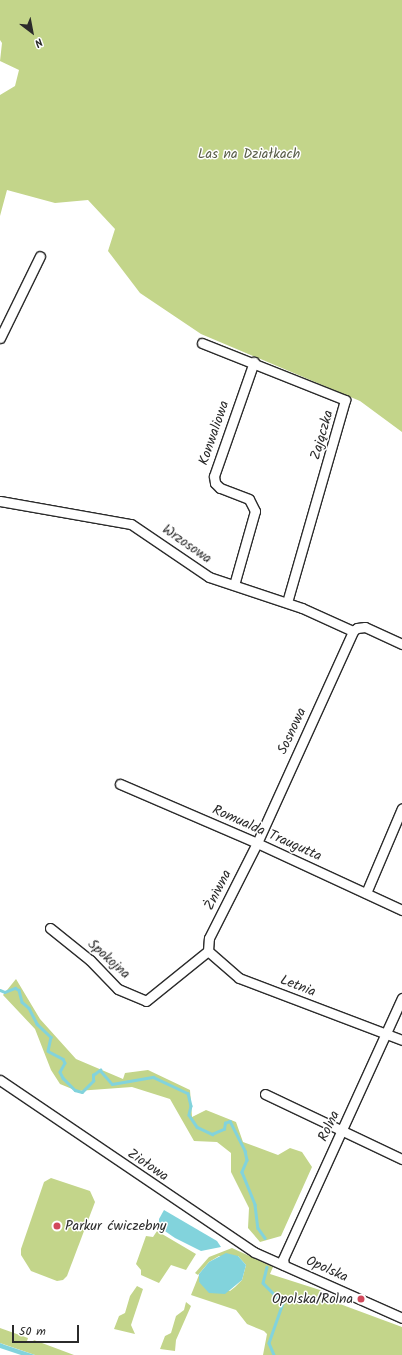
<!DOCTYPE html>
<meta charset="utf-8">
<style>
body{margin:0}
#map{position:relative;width:402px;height:1355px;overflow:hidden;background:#fff;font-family:Kalam,sans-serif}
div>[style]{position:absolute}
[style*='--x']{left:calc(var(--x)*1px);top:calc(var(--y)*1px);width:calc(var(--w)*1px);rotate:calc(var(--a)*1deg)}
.green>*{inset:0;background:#c3d58a}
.water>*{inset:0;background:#82d3dc}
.stream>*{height:2.5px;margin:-1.25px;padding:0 1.25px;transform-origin:1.25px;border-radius:1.25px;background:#82d3dc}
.roads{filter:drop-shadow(1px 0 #2b2b2b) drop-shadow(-1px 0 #2b2b2b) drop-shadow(0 1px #2b2b2b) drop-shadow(0 -1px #2b2b2b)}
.minor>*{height:9px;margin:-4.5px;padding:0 4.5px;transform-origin:4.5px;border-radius:4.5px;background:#fff}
.dots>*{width:11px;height:11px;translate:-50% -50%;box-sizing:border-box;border:2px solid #fff;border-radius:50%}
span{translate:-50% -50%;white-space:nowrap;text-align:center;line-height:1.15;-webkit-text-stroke:3px #fff;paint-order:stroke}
.park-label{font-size:14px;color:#595e48}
.street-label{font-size:14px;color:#2b2b2b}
.poi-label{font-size:14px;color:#2b2b2b}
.left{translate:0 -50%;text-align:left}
.right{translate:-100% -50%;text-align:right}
.north{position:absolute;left:12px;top:12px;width:40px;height:40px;-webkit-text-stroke:3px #fff;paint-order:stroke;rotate:148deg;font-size:11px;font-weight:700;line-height:16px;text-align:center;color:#2b2b2b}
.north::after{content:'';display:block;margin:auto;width:14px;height:18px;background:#2b2b2b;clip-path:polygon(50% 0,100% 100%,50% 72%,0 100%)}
.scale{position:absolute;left:12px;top:1325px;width:67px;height:18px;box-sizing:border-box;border:2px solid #2b2b2b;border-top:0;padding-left:5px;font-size:12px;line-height:14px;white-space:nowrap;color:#2b2b2b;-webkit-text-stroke:3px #fff;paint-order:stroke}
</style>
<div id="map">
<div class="green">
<i style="clip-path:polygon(0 0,402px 0,402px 432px,360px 401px,201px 334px,140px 293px,108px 251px,115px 229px,88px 200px,55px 203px,7px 190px,0 216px,0 95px,15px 86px,19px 70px,0 61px,2px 43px,0 40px)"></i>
<i style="clip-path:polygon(16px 979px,40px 1019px,76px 1059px,123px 1079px,125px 1073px,148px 1070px,190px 1090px,192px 1117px,206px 1110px,236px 1122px,243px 1142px,278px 1155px,290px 1148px,302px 1152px,312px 1167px,281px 1236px,260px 1242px,248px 1228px,249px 1208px,231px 1172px,231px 1153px,217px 1142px,194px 1141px,170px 1099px,132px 1087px,77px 1091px,60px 1084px,51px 1070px,35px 1029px,3px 995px)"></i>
<i style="clip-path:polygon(51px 1178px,90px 1191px,95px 1202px,67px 1276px,63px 1280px,57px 1281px,31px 1271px,21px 1255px,21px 1249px,44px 1182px)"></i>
<i style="clip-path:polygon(157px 1231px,196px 1254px,186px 1270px,171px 1265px,159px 1283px,141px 1275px,141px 1270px,136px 1264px,146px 1236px,153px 1237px)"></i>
<i style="clip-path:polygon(232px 1248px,273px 1267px,270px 1274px,320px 1290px,340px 1304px,402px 1327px,402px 1355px,263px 1355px,267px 1334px,264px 1331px,247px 1324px,236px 1310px,191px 1295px,199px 1275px,199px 1282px,230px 1291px,235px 1287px,242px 1280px,246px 1265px,238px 1256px,219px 1256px,209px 1262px,198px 1275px,195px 1273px,209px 1257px)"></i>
<i style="clip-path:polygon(137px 1286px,143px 1289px,131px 1325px,135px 1334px,114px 1329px,119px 1316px,125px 1313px,130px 1296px)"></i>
<i style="clip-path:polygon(186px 1302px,191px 1306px,176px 1340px,175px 1351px,160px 1349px,165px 1336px,171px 1333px,176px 1316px,184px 1310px)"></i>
<i style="clip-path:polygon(0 1328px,28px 1338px,27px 1341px,32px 1343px,34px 1340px,74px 1355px,35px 1355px,0 1343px)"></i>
</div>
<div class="water">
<i style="clip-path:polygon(164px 1210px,217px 1241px,221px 1247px,201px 1251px,175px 1238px,159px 1227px,159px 1219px)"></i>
<i style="clip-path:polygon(226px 1253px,238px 1256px,246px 1265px,242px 1280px,225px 1294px,209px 1293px,199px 1282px,199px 1274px,209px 1262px)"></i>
<i style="clip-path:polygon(0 1343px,5px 1345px,35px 1355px,21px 1355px,0 1348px)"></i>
</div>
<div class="stream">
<i style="--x:0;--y:990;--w:5;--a:22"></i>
<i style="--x:5;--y:992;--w:11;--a:-22"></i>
<i style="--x:15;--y:988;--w:4;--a:27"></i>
<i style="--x:19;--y:990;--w:12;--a:76"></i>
<i style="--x:22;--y:1002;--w:9;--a:41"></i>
<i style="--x:29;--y:1008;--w:18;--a:63"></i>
<i style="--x:37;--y:1024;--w:19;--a:43"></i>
<i style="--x:51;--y:1037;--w:14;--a:102"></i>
<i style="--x:48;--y:1051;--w:17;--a:28"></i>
<i style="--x:63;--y:1059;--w:4;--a:63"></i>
<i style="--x:65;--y:1063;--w:10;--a:119"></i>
<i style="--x:60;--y:1072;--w:7;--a:63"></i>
<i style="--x:63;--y:1078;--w:17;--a:45"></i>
<i style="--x:75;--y:1090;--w:7;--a:16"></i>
<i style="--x:82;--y:1092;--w:16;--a:-45"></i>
<i style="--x:93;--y:1081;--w:6;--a:-90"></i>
<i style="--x:93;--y:1075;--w:9;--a:-36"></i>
<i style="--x:100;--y:1070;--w:18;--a:49"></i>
<i style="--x:112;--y:1084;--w:42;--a:-9.7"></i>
<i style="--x:153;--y:1077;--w:38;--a:25"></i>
<i style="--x:188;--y:1093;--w:13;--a:77"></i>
<i style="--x:191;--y:1106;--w:9;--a:103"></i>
<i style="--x:189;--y:1115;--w:14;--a:56"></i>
<i style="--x:197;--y:1127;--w:17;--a:25"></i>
<i style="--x:212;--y:1134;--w:13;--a:-23"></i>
<i style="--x:224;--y:1129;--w:6;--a:-81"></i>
<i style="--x:225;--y:1123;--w:5;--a:-22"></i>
<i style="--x:230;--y:1121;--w:34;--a:63"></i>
<i style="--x:245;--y:1151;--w:9;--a:77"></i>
<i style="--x:247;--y:1160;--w:13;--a:113"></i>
<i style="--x:242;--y:1172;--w:35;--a:68"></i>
<i style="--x:255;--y:1205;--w:23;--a:83"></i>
<i style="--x:258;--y:1228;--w:12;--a:55"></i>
<i style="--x:267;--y:1267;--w:16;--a:104"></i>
<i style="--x:263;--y:1283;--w:28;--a:45"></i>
<i style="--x:283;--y:1303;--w:42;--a:109.3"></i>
<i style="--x:269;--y:1343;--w:13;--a:67"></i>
</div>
<div class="roads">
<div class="minor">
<i style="--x:0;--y:338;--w:91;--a:-64"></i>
<i style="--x:202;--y:343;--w:154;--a:21.7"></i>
<i style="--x:345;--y:400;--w:210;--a:106"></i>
<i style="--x:0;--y:501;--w:133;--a:10"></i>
<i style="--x:131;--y:524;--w:94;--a:34.2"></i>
<i style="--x:209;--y:577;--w:98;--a:18.4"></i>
<i style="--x:302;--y:608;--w:56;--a:24.3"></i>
<i style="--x:234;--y:585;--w:77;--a:-74.2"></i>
<i style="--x:255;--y:511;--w:13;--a:-117"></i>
<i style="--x:249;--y:499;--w:31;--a:-159"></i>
<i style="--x:220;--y:488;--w:7;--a:-135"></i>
<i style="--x:215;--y:483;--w:7;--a:-98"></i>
<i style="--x:214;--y:476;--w:121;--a:-70.7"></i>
<i style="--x:120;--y:784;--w:149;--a:23.3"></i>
<i style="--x:257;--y:843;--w:160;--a:24.8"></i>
<i style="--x:366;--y:893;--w:92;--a:-67"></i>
<i style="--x:50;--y:928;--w:51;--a:38.7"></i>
<i style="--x:90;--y:960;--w:40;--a:46"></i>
<i style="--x:118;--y:989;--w:30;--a:23"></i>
<i style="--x:146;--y:1001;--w:80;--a:-38.9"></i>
<i style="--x:208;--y:951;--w:13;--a:-86"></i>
<i style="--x:209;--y:938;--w:106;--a:-63.2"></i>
<i style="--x:257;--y:843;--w:233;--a:-65.6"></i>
<i style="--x:353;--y:631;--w:5;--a:-37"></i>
<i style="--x:357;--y:628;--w:8;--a:-7"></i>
<i style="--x:365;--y:627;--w:41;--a:24.7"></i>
<i style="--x:208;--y:951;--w:41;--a:41.1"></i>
<i style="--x:239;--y:978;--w:174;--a:20.8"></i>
<i style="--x:0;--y:1080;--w:307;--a:34.1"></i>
<i style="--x:254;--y:1252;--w:162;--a:24"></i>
<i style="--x:265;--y:1094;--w:152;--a:25.4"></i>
<i style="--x:284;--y:1265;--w:6;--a:-99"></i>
<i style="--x:283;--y:1259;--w:287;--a:-65.5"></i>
</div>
</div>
<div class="dots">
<i style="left:57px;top:1226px;background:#d1495b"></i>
<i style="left:361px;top:1299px;background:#d1495b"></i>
</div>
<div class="park-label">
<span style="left:249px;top:154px">Las na Działkach</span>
</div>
<div class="street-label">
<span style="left:214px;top:433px;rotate:-71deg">Konwaliowa</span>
<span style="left:322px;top:435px;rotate:-74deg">Zajączka</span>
<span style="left:187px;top:544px;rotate:35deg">Wrzosowa</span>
<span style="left:292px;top:731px;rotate:-65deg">Sosnowa</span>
<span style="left:267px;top:833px;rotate:24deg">Romualda Traugutta</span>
<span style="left:218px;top:890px;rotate:-63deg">Żniwna</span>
<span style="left:109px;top:959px;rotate:42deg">Spokojna</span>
<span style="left:298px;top:986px;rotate:21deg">Letnia</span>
<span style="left:329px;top:1126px;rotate:-65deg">Rolna</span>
<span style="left:148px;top:1165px;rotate:34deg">Ziołowa</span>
<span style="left:327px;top:1269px;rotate:24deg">Opolska</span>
</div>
<div class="poi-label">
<span class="left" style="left:65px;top:1226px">Parkur ćwiczebny</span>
<span class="right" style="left:353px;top:1299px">Opolska/Rolna</span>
</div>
<div class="north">N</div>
<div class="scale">50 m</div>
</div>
